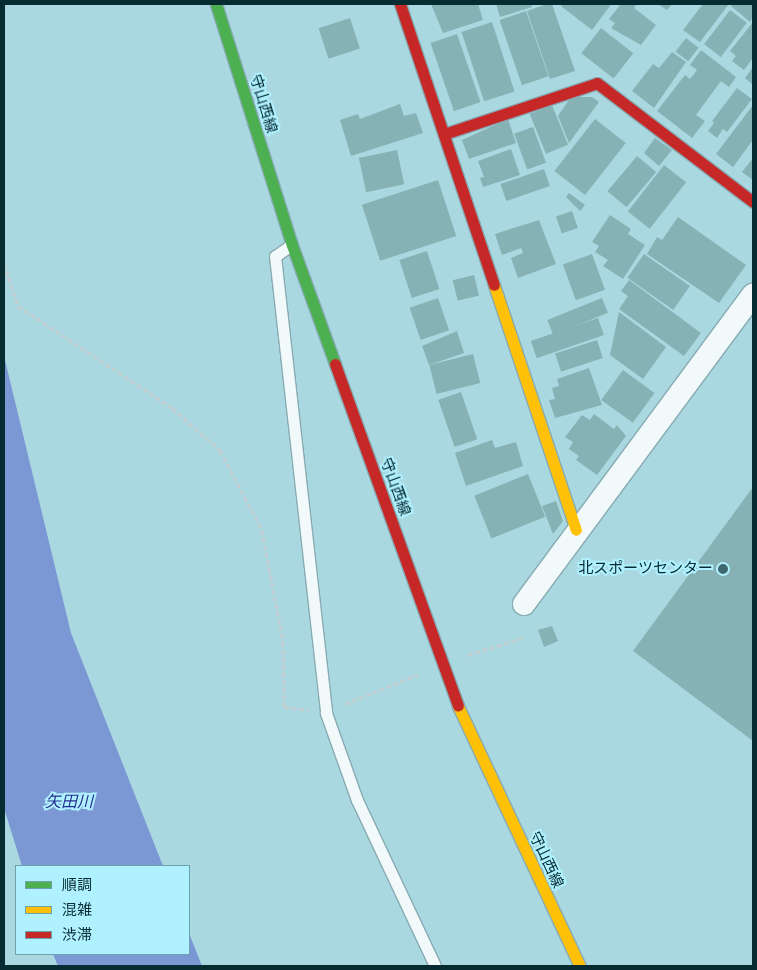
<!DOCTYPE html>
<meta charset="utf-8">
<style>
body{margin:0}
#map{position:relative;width:757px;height:970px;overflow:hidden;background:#aad8e1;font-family:Jost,"Noto Sans JP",sans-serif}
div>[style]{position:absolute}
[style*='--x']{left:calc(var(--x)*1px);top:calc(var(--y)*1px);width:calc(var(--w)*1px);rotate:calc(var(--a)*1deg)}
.water>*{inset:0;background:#7b97d4}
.building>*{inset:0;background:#87b2b5;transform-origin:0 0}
.path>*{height:3px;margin-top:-1.5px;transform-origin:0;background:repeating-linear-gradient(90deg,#c2d0d3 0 5px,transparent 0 7.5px)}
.roads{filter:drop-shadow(1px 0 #87abb2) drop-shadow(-1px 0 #87abb2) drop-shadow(0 1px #87abb2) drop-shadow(0 -1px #87abb2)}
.lane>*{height:11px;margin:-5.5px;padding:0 5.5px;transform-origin:5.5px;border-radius:5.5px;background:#f2f9fa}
.street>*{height:22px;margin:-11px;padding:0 11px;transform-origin:11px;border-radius:11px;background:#f2f9fa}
.fast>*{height:11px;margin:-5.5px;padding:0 5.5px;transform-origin:5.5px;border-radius:5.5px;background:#4caf50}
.slow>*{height:11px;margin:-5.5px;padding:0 5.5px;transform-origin:5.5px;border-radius:5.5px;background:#ffc107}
.jam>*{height:11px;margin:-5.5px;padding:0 5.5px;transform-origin:5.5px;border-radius:5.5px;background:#c62828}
.dots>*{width:14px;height:14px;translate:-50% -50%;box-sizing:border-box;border:2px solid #b0f1ff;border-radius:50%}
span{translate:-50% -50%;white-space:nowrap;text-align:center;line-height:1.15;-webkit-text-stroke:4px #b0f1ff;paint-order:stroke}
.street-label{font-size:15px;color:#062c32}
.poi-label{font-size:15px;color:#062c32}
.right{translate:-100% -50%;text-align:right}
.water-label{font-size:16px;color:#262e90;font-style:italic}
.frame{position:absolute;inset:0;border:5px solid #062c32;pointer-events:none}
.legend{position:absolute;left:15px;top:865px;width:175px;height:90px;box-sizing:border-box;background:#b0f1ff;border:1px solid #6ca2ad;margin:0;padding:6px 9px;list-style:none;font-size:15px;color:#062c32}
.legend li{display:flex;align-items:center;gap:10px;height:25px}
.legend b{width:25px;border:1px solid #6ca2ad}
</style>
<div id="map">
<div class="water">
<i style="clip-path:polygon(4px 356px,71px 633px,163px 866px,22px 866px,4px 808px)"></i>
<i style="clip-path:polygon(189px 933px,202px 966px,58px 966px,53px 954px,189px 954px)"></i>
</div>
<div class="building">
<i style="clip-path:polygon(431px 4px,478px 4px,483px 20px,443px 33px)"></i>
<i style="clip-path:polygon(496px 4px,531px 4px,532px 7px,500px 17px)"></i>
<i style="clip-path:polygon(547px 4px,552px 4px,575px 71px,550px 79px,527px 11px)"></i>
<i style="clip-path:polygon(563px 4px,608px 4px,610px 6px,592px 30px,561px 6px)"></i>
<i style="clip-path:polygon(621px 4px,637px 4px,634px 8px,656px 25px,641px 45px,611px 28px,615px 23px,609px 19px)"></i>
<i style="clip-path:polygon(658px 4px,672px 4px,667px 10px)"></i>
<i style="clip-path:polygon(703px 4px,729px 4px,700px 42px,683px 30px)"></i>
<i style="clip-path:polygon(733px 4px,753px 4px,753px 17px,750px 22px,731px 6px)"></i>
<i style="left:730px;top:10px;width:21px;height:43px;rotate:37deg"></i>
<i style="left:526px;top:11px;width:69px;height:28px;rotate:71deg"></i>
<i style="left:350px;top:18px;width:32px;height:33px;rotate:72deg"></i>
<i style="left:492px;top:22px;width:73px;height:32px;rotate:72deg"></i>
<i style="clip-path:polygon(753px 22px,753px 58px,744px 70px,732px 61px,736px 56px,730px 51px)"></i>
<i style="left:601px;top:28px;width:41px;height:32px;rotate:38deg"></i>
<i style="left:457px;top:34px;width:72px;height:28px;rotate:71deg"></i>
<i style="left:686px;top:38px;width:16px;height:17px;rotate:38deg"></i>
<i style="clip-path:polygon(701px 50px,736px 77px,729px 87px,721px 81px,696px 115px,705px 121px,692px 138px,657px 111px,685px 75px,690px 79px,697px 70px,690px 65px)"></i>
<i style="clip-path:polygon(672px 52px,686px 62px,654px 108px,632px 91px,653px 64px,659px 68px)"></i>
<i style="clip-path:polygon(753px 67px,753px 85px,745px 78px)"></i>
<i style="clip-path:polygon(737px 88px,752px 99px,727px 132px,723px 129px,717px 138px,708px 131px,714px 123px,712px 121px)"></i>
<i style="clip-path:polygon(571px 97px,592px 97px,599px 102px,569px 143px,558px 116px)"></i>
<i style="clip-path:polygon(400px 104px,404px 116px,416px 113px,423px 133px,351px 156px,340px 120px,358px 114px,360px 119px)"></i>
<i style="left:552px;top:105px;width:43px;height:24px;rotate:68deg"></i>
<i style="clip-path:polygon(753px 105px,753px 140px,733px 167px,716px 154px)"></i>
<i style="clip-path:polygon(508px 119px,516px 143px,469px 159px,462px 140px)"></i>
<i style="left:595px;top:119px;width:39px;height:66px;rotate:38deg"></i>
<i style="left:533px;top:127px;width:38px;height:20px;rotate:70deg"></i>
<i style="clip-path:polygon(655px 138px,672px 150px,659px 166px,644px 153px)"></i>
<i style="clip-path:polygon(511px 149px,520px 175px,483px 187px,480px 178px,484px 177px,478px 161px)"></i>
<i style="left:397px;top:150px;width:35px;height:39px;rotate:78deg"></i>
<i style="left:637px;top:156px;width:25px;height:46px;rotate:40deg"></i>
<i style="clip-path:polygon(753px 158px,753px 180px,742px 172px)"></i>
<i style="left:664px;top:165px;width:28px;height:59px;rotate:38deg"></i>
<i style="left:544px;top:169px;width:18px;height:46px;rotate:71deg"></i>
<i style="left:438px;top:180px;width:59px;height:80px;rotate:72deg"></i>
<i style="clip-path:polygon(569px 193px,585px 205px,580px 211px,566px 197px)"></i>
<i style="left:572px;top:211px;width:18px;height:17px;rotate:71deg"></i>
<i style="clip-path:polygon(610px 215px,631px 229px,628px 234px,645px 245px,623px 279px,603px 266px,608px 260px,595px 252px,599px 246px,592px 242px)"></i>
<i style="clip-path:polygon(678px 217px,746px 265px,719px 303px,647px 254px,657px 237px,662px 240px)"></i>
<i style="clip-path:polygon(539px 220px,556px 264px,518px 278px,511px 258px,523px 253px,521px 248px,502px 255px,495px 234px)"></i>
<i style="left:427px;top:251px;width:40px;height:29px;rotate:72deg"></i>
<i style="left:592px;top:254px;width:38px;height:31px;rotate:70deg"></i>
<i style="left:644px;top:254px;width:56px;height:29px;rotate:35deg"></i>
<i style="left:474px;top:275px;width:21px;height:22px;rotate:76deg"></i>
<i style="clip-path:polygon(629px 280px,701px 333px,684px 356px,619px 309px,628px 296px,621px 291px)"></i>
<i style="left:438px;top:298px;width:34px;height:30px;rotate:71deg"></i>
<i style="left:602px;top:298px;width:16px;height:59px;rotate:68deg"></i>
<i style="clip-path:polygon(619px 312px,666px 347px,643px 379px,610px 355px)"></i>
<i style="left:598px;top:318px;width:18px;height:71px;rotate:71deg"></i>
<i style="clip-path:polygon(457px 331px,464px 353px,429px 365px,422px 346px)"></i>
<i style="left:597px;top:340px;width:19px;height:44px;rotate:72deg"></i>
<i style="left:473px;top:354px;width:30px;height:45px;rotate:76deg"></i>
<i style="clip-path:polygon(589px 368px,602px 405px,555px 418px,549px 400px,555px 399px,552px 388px,559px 386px,557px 379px)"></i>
<i style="left:623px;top:370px;width:39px;height:37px;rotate:36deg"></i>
<i style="left:461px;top:392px;width:50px;height:24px;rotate:71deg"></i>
<i style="clip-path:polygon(594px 414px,614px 429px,617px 425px,626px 436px,597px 475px,576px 460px,579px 456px,569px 449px,573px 442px,565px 437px,582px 415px,590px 420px)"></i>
<i style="clip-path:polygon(492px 440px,495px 448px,516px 442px,523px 466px,466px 486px,455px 453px)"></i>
<i style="left:528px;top:474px;width:46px;height:58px;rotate:68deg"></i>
<i style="clip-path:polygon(753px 487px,753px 741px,633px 651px)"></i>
<i style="clip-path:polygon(556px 501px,563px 521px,553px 534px,542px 506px)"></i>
<i style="clip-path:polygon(552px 626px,558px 641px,544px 647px,538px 630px)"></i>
</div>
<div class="path">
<i style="--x:4;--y:263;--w:45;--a:72"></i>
<i style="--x:18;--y:306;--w:185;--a:33.5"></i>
<i style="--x:172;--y:408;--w:64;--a:41.2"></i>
<i style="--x:220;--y:450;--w:90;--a:62.3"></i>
<i style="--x:262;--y:530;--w:114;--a:79.4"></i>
<i style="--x:283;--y:642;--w:65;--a:89.1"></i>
<i style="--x:284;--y:707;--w:24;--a:7"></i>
<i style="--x:468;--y:655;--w:57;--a:-17.5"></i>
<i style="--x:345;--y:704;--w:79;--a:-22.3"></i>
</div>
<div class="roads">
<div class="lane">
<i style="--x:291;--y:245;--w:19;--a:145"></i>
<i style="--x:275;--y:256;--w:460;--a:83.6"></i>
<i style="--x:326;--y:713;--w:92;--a:70.4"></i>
<i style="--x:357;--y:800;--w:183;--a:64.8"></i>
</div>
<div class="street">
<i style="--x:524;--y:604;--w:385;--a:-53.5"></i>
</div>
<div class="fast">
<i style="--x:216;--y:4;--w:253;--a:72.5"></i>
<i style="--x:292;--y:245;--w:127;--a:70.1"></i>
</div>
<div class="slow">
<i style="--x:494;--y:285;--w:258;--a:71.5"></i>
<i style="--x:458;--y:706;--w:287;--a:64.9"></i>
</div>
<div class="jam">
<i style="--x:400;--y:4;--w:296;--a:71.5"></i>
<i style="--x:444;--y:134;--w:161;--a:-18.4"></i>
<i style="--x:597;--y:83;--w:196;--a:37.3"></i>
<i style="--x:335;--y:364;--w:363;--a:70.2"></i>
</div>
</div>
<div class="dots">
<i style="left:723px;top:569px;background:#3f686f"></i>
</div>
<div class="street-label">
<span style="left:263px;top:104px;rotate:73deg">守山西線</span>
<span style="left:395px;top:487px;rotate:70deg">守山西線</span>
<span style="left:546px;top:860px;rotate:65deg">守山西線</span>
</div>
<div class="poi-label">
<span class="right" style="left:713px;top:569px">北スポーツセンター</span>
</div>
<div class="water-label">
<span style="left:69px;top:802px">矢田川</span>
</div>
<div class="frame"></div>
<ul class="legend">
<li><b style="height:6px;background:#4caf50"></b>順調</li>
<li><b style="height:6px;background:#ffc107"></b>混雑</li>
<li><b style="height:6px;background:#c62828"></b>渋滞</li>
</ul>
</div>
